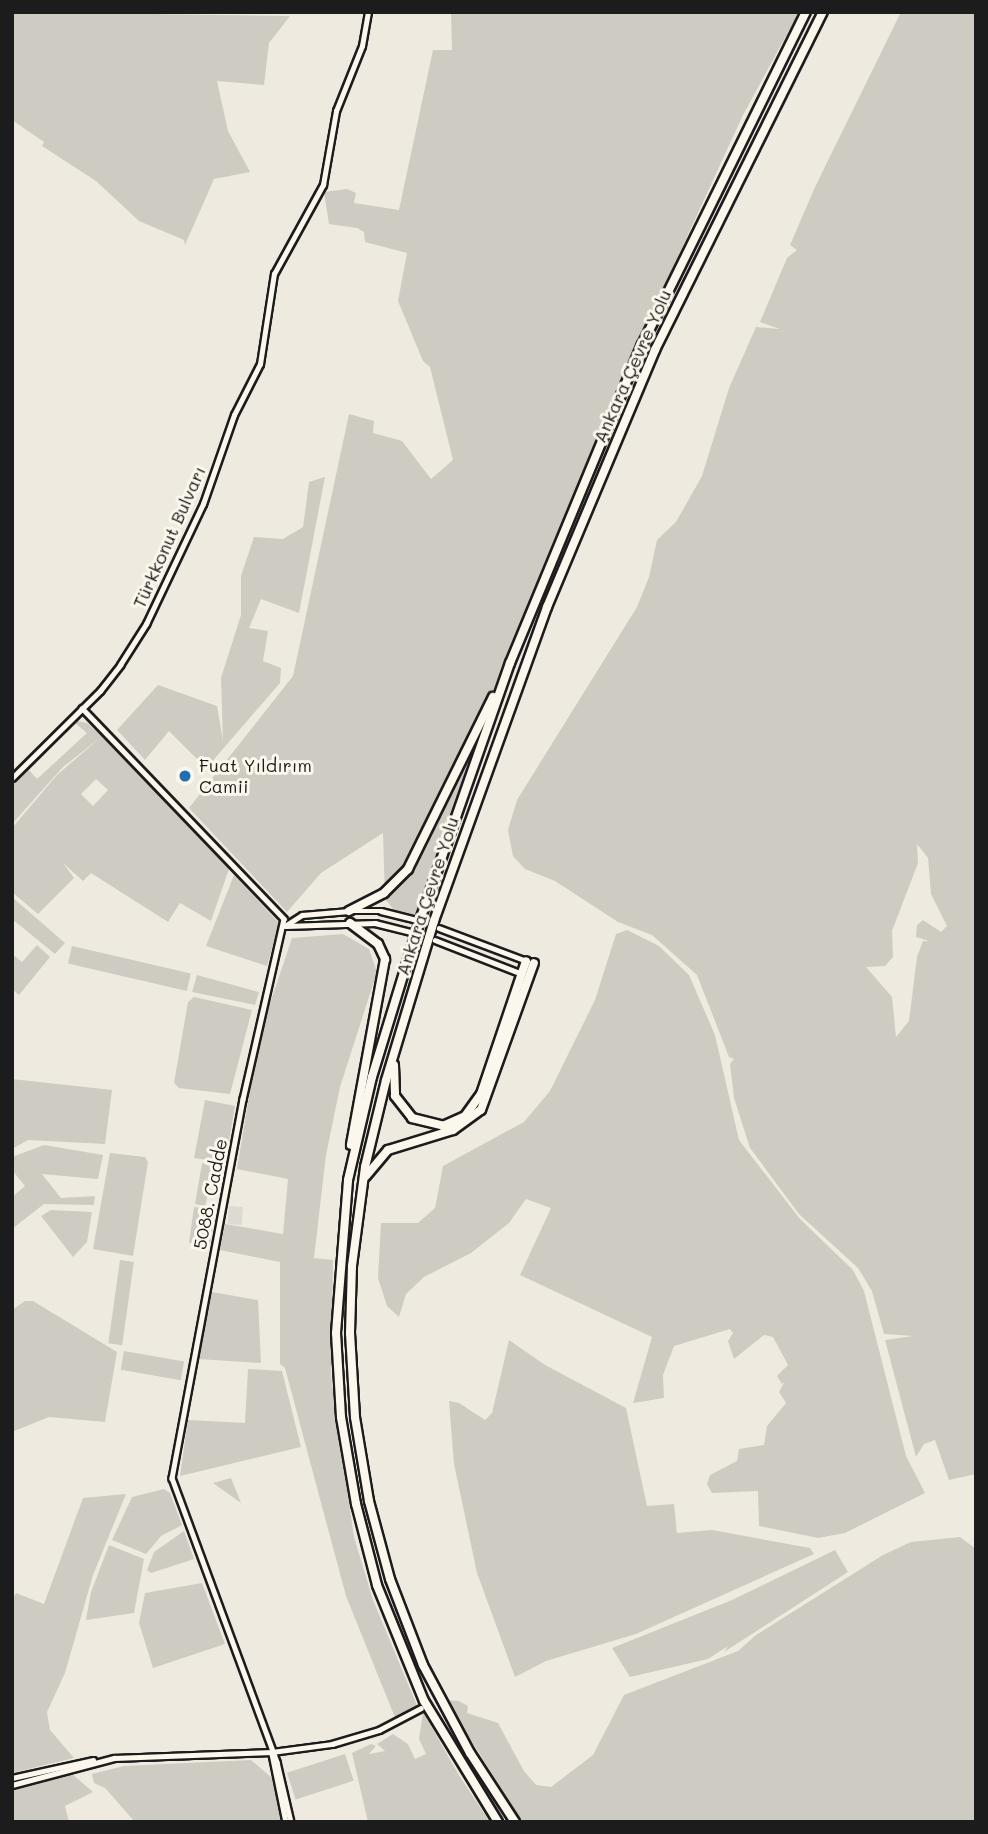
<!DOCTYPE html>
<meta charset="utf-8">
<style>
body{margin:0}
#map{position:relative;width:988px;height:1834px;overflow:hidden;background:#eeeadf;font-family:Mali,sans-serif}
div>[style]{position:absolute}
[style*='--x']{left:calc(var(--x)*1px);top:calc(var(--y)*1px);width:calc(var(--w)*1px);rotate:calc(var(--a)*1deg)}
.built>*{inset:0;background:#dedad1;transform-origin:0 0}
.green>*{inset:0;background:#ceccc2;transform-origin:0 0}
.roads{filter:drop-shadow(2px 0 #1c1c1c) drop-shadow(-2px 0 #1c1c1c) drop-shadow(0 2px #1c1c1c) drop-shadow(0 -2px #1c1c1c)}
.tertiary>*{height:4.5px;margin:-2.25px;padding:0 2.25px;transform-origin:2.25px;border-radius:2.25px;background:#fbf7ec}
.motorway>*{height:8px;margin:-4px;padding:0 4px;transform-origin:4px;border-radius:4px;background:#fbf7ec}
.dots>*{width:19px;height:19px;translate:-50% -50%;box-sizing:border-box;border:4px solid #fbf7ec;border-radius:50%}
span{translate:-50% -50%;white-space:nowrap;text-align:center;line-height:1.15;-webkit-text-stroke:6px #fbf7ec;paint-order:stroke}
.street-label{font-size:18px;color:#1c1c1c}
.poi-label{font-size:18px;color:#1c1c1c}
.left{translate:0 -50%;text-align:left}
.frame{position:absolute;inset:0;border:14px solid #1c1c1c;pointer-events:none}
</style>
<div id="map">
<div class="built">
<i style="left:229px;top:1206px;width:14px;height:18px;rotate:4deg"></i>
</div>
<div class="green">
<i style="clip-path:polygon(12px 12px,290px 16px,269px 43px,264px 85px,217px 81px,228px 131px,250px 172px,214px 179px,185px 245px,184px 240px,139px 221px,96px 181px,42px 146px,44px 142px,12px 120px)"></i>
<i style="clip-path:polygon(451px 12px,799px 12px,743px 115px,607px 411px,496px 685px,414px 917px,394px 910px,385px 899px,383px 833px,321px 873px,287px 912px,189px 808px,293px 676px,349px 414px,374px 421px,373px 433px,402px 441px,431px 479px,453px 460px,430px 367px,423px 361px,398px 301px,407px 253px,365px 242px,364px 232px,357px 228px,329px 224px,324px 192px,347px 189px,356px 193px,354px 203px,399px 210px,433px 50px,452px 50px)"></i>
<i style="clip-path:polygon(evenodd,901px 12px,976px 12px,976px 1474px,949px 1480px,935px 1440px,924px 1444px,916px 1457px,885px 1340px,913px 1336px,884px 1334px,872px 1291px,858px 1268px,799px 1214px,750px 1148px,734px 1098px,730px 1064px,734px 1059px,729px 1057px,697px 975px,652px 935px,618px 922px,555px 881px,525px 869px,513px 856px,508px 830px,517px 800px,637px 607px,649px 577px,657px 540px,676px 522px,702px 476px,729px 388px,756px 327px,780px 329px,760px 322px,787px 258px,797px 250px,790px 245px,815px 187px,901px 12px,917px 844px,928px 858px,931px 894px,947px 926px,941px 932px,923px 920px,917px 925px,916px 937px,929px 941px,923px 941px,917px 957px,909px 1021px,896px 1037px,892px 997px,866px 967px,885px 966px,893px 957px,892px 931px,918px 863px,917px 844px)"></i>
<i style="clip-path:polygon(325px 477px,299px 613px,261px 599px,249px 628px,268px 631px,263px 661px,281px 668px,280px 683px,209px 765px,203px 765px,169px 731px,145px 760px,117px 730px,158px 685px,217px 706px,223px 741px,221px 678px,241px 615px,241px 576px,254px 537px,283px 539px,303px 527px,309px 482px)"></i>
<i style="clip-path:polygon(evenodd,78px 721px,87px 723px,109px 742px,229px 869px,211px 921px,180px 903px,168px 922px,91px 873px,83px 881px,63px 863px,74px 878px,38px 914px,12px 892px,12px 828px,57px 775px,101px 737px,63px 767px,12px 824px,12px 785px,70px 724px,78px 721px,75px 723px,87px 733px,37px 779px,29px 770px,75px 723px,78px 721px,96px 779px,108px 790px,93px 806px,81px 794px,96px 779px)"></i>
<i style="clip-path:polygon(234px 875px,279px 923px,267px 966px,206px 946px)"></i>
<i style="clip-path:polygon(12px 897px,65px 943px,55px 954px,12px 919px)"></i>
<i style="clip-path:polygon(627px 930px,659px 946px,689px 975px,715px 1035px,739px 1140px,800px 1219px,853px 1270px,864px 1291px,906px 1456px,925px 1493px,845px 1533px,818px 1538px,759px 1526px,758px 1491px,712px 1493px,707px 1484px,710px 1475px,737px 1461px,739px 1449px,764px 1445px,767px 1426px,786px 1403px,779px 1392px,785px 1381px,782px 1384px,777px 1376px,788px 1365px,773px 1337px,764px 1335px,734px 1359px,728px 1341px,733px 1333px,730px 1329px,674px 1346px,663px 1375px,664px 1398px,633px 1403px,652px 1337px,520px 1275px,551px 1208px,526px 1199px,509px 1223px,471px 1253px,424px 1277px,406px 1294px,399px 1317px,387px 1306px,378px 1278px,381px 1223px,418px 1223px,435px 1208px,443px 1166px,524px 1122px,550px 1091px,595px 1000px,616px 934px)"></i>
<i style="clip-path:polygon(343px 934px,369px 949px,377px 972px,340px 1087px,326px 1155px,314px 1258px,333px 1260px,331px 1376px,354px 1537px,373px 1600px,418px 1708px,396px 1720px,346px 1596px,285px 1368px,280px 1364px,280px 1262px,220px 1250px,225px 1224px,283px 1234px,288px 1179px,237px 1169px,259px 1036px,292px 938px)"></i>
<i style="clip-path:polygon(37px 945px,50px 957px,19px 995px,12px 989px,12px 954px,22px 962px)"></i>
<i style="left:72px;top:946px;width:122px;height:18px;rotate:13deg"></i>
<i style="clip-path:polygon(197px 975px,259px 992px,255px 1005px,192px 992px)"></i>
<i style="clip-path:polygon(194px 997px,252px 1010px,230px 1094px,179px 1088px,174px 1083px,188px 1002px)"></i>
<i style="clip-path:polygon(12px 1079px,112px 1090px,105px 1144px,28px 1140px,12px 1149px)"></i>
<i style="clip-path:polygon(205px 1100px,235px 1106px,226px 1158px,221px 1162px,194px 1158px)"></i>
<i style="clip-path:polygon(44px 1145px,103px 1155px,98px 1179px,42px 1174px,61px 1198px,95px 1196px,94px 1205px,44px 1204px,12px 1229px,12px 1197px,25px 1186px,12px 1170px,12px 1157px)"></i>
<i style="clip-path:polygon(110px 1153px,145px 1157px,148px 1162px,133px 1256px,93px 1249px)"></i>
<i style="clip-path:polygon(202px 1163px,215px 1167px,205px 1206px,195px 1204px)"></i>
<i style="left:194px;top:1207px;width:21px;height:36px;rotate:8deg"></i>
<i style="clip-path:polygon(51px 1210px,92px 1212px,87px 1242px,73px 1257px,41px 1216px)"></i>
<i style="left:120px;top:1260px;width:14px;height:84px;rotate:8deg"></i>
<i style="clip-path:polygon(212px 1292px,258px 1300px,261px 1363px,198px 1359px)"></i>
<i style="clip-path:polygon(25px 1301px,33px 1301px,117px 1352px,105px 1422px,49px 1417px,12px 1432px,12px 1310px)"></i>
<i style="clip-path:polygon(509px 1340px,545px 1365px,626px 1408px,647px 1506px,674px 1504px,677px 1533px,712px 1530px,810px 1548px,814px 1554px,636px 1634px,546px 1661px,515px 1677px,477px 1573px,454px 1464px,449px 1401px,459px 1403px,485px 1420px,492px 1413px)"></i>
<i style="left:124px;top:1351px;width:61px;height:19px;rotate:10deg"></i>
<i style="clip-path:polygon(248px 1369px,282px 1371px,301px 1447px,180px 1476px,188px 1420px,245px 1423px)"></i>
<i style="clip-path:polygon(231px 1478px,241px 1503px,213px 1483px)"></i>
<i style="clip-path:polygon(164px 1489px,170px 1493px,182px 1525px,161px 1536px,146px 1554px,112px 1540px,132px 1497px)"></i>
<i style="clip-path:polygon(126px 1494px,93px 1575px,65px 1673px,47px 1712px,50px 1730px,74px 1758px,12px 1773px,12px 1600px,16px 1593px,44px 1604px,83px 1498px)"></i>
<i style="clip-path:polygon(184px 1531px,194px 1559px,151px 1573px,147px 1570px,154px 1552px)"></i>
<i style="clip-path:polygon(960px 1537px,976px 1549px,976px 1822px,522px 1822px,446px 1700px,459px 1701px,468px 1706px,467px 1713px,498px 1723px,524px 1771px,536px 1785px,551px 1787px,593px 1755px,624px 1695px,738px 1651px,756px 1635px,883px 1555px,911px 1542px)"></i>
<i style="clip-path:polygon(109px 1545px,144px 1559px,134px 1613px,86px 1620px,91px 1592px)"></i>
<i style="clip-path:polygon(835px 1550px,848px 1572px,724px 1652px,728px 1646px,708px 1659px,630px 1677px,612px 1648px,732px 1600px)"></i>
<i style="clip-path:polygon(202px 1583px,225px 1644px,153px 1668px,139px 1623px,145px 1593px)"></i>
<i style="clip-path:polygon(423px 1712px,460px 1777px,490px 1822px,368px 1822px,352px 1753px,371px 1744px,376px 1746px,369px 1754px,385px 1751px,377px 1744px,393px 1734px,408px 1744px,415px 1759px,426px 1754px,419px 1739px)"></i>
<i style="left:345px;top:1754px;width:28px;height:61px;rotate:72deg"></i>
<i style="clip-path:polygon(251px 1760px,272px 1778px,282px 1822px,135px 1822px,105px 1788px,94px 1783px,92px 1774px,124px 1766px)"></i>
<i style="clip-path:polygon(72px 1774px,93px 1792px,65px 1806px,69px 1822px,12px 1822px,12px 1789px)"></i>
</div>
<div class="roads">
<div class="tertiary">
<i style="--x:82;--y:708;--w:292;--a:46.2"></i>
<i style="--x:284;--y:919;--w:185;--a:102.8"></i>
<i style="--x:243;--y:1099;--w:386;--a:100.6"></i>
<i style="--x:172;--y:1478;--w:303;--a:69.7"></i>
<i style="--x:277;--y:1762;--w:62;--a:76.9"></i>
<i style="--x:12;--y:778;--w:124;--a:-44.7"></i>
<i style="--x:100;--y:691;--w:33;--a:-52"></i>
<i style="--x:120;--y:665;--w:49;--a:-57.6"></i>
<i style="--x:146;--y:624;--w:133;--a:-64.6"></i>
<i style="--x:203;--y:504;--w:94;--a:-70.8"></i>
<i style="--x:234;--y:415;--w:57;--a:-63"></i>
<i style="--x:260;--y:364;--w:91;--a:-81.2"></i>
<i style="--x:274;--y:274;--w:102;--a:-61.2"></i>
<i style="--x:323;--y:185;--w:75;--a:-80"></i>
<i style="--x:336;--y:111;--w:70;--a:-68.2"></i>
<i style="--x:362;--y:46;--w:35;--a:-80"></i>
<i style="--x:285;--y:926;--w:20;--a:-33"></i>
<i style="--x:302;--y:915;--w:47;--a:-4.9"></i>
<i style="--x:349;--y:911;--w:32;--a:0"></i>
<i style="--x:381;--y:911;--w:33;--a:14"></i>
<i style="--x:286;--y:926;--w:89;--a:-1.9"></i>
<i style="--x:375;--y:923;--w:36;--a:14"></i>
<i style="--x:439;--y:928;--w:94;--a:20.6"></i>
<i style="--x:435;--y:940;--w:93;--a:21.3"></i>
<i style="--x:272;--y:1754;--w:69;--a:78.4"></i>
<i style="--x:12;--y:1778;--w:83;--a:-12.5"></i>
<i style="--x:12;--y:1785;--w:106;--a:-14.8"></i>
<i style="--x:114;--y:1758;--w:158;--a:-2.2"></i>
<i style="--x:272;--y:1752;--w:61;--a:-7.6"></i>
<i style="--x:332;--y:1744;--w:49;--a:-16.6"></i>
<i style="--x:379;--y:1730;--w:47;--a:-27.6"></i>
</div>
<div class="motorway">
<i style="--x:349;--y:911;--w:39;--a:-27"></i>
<i style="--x:384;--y:893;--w:34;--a:-45"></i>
<i style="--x:408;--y:869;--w:192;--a:-63.7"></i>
<i style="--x:350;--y:923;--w:35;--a:37"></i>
<i style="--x:378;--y:944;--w:17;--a:65"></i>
<i style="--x:385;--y:959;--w:189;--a:100.4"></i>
<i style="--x:394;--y:1065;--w:31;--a:88"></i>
<i style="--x:395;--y:1096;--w:28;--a:52"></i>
<i style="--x:412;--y:1118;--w:32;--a:14"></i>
<i style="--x:443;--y:1126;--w:24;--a:-24"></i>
<i style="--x:465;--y:1116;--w:27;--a:-54"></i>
<i style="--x:481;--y:1094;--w:140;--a:-71.3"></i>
<i style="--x:366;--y:1176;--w:34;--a:-50"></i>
<i style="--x:388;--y:1150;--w:68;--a:-17.1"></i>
<i style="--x:453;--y:1130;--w:34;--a:-36"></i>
<i style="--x:481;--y:1110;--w:156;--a:-70.2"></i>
<i style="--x:498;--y:1822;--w:142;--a:-121.4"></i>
<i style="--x:424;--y:1701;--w:125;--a:-112.1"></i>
<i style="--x:377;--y:1585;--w:84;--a:-104.5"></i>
<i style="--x:356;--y:1504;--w:88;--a:-99.8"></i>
<i style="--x:341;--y:1417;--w:84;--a:-93.4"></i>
<i style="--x:336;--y:1333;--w:153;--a:-85.5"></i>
<i style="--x:348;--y:1180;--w:106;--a:-76.9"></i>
<i style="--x:372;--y:1077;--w:167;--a:-73"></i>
<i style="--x:421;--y:917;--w:269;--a:-70.7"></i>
<i style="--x:510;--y:663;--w:344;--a:-67.5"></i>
<i style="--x:642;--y:345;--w:371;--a:-63.8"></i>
<i style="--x:515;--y:1822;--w:82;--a:-123.1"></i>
<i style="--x:470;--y:1753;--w:100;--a:-118.1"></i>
<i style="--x:423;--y:1665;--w:92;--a:-111"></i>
<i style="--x:390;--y:1579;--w:81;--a:-105.1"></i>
<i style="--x:369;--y:1501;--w:85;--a:-99.5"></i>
<i style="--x:355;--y:1417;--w:84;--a:-93.4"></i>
<i style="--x:350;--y:1333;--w:67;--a:-88.3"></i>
<i style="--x:352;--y:1266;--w:100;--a:-82.5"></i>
<i style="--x:365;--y:1167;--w:89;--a:-76.4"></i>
<i style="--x:386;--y:1080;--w:166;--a:-73.2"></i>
<i style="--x:434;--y:921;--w:334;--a:-70.2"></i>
<i style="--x:547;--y:607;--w:279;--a:-67.2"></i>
<i style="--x:655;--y:350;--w:377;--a:-63.6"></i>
</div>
</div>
<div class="dots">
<i style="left:185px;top:776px;background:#1f6fb2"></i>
</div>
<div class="street-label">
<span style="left:632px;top:366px;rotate:-66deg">Ankara Çevre Yolu</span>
<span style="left:169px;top:537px;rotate:-66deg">Türkkonut Bulvarı</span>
<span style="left:427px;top:896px;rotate:-72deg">Ankara Çevre Yolu</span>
<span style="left:210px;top:1194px;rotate:-79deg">5088. Cadde</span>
</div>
<div class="poi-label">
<span class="left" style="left:199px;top:776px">Fuat Yıldırım<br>Camii</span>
</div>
<div class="frame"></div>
</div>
